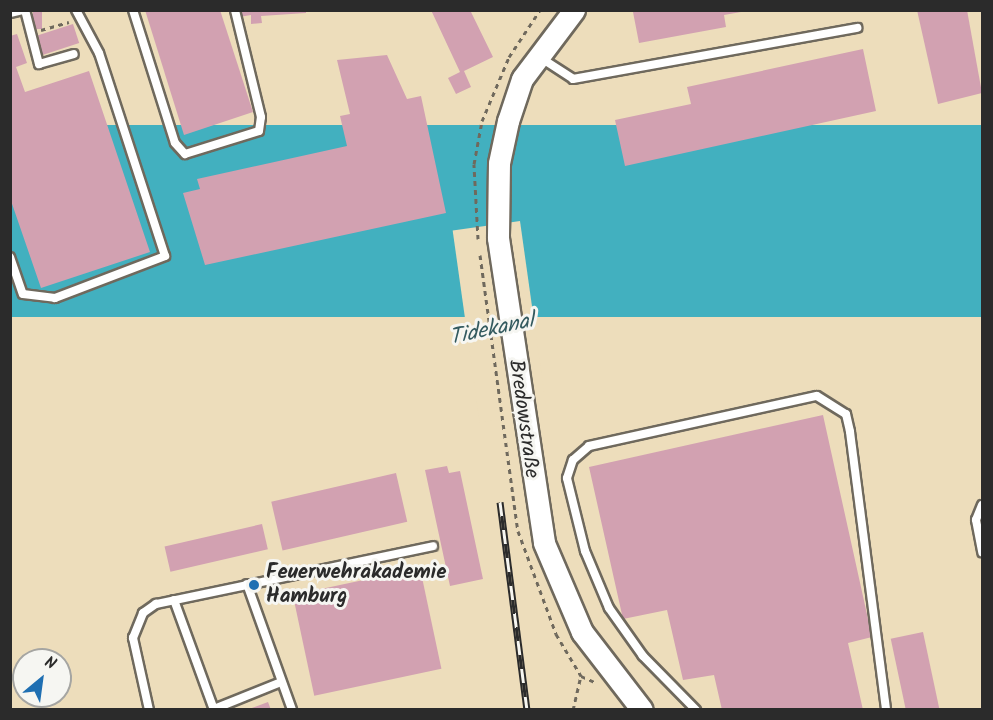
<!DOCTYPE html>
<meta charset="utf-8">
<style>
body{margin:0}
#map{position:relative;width:993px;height:720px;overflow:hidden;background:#edddbb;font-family:Kalam,sans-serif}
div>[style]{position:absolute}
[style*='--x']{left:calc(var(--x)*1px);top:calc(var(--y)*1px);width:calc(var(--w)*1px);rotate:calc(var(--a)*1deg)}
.water>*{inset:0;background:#42b0bf;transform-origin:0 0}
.pier>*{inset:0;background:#edddbb;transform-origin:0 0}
.building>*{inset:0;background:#d2a1b1;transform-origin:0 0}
.path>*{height:3px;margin-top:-1.5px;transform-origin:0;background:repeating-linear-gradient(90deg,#6f695d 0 4.5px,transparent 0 9px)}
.roads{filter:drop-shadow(2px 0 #6f695d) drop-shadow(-2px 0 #6f695d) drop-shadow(0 2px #6f695d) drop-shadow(0 -2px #6f695d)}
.lane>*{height:8px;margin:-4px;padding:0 4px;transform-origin:4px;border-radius:4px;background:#fff}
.secondary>*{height:21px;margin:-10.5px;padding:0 10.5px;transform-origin:10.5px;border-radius:10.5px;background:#fff}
.rail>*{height:7px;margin-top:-3.5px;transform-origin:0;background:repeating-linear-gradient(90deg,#f6f6f2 0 14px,#2b2b2b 0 28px);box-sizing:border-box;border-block:2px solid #2b2b2b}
.dots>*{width:16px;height:16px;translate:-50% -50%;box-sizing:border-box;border:3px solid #f6f6f2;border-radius:50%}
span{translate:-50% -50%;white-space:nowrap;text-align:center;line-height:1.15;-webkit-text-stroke:6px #f6f6f2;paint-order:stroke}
.street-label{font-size:21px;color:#2b2b2b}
.poi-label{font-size:21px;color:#2b2b2b;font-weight:700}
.left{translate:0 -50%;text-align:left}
.water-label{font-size:22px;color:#335a5f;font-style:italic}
.frame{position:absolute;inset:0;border:12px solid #2b2b2b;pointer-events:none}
.north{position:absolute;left:12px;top:648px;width:60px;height:60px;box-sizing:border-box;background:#f6f6f2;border:2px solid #a5a5a2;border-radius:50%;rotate:29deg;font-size:16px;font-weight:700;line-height:24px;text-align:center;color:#2b2b2b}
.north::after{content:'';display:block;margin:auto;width:21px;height:27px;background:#1f6fb2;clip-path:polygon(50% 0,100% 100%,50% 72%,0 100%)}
</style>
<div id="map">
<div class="water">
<i style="left:982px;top:125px;width:192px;height:994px;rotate:90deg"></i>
</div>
<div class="pier">
<i style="left:520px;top:221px;width:194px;height:68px;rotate:82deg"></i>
</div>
<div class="building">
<i style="left:33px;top:10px;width:9px;height:19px"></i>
<i style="clip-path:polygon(145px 10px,220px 10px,253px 112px,184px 135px)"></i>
<i style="clip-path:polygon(238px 10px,306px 10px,306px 13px,261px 16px,262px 23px,251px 24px,251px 15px,239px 17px)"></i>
<i style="clip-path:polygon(431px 10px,471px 12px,493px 57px,464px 71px,471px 87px,456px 94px,448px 78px,460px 72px)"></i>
<i style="clip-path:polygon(641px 10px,741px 10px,741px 12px,724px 15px,726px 27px,639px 43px,633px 12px)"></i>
<i style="clip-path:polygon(917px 10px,967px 10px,982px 93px,938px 104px)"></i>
<i style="left:73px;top:24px;width:20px;height:40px;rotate:72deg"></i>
<i style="clip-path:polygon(17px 34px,27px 63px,16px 67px,25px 92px,89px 71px,150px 252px,41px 288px,10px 198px,10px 36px)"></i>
<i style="clip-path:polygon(863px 49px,876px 111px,625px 166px,615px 120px,691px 104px,687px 87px)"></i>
<i style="clip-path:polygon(387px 55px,407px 99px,421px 96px,446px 213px,205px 265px,183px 193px,200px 189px,197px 179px,347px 146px,340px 116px,350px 114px,337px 60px)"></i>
<i style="clip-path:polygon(823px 415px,872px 637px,848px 643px,863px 710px,722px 710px,714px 675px,683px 680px,667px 610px,623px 619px,589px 467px)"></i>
<i style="clip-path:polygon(447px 466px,449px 473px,460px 471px,483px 579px,450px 586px,425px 470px)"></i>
<i style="left:396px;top:473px;width:50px;height:128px;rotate:77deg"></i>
<i style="left:262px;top:524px;width:26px;height:100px;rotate:77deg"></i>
<i style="left:420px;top:568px;width:103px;height:130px;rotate:78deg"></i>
<i style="left:923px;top:632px;width:80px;height:33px;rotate:78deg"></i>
<i style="clip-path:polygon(268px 702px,271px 710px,249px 710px,249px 709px)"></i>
</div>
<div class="path">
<i style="--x:41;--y:30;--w:29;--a:-16"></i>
<i style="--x:478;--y:239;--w:75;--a:-93.1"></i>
<i style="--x:474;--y:164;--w:44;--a:-79.5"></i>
<i style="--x:482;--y:121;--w:69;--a:-67.1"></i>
<i style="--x:509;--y:57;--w:56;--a:-56.6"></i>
<i style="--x:480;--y:255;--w:279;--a:82.2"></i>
<i style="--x:518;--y:531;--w:110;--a:69.7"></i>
<i style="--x:556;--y:634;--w:49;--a:59.2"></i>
<i style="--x:581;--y:676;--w:17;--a:24"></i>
<i style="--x:573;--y:710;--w:35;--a:-77"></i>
</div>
<div class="roads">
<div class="lane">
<i style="--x:25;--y:10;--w:56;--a:75.5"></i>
<i style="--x:39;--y:64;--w:36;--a:-16"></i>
<i style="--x:133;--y:10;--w:139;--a:72.5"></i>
<i style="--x:175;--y:143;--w:15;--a:48"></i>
<i style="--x:185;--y:154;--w:77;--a:-17.3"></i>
<i style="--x:259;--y:131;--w:14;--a:-82"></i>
<i style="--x:261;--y:117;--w:110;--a:-103.7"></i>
<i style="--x:10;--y:13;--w:13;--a:-13"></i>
<i style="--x:541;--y:58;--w:38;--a:33"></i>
<i style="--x:573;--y:79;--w:289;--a:-10.2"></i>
<i style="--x:10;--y:257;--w:39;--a:71"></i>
<i style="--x:23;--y:294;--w:32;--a:7"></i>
<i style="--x:55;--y:298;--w:118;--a:-20.9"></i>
<i style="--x:165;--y:256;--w:213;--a:-108"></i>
<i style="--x:99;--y:53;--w:49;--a:-118.1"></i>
<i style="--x:982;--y:505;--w:16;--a:112"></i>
<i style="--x:976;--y:520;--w:33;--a:79"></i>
<i style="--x:247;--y:584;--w:134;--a:70.3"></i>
<i style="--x:174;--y:600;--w:117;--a:70"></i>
<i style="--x:214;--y:709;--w:72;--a:-21.9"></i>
<i style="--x:149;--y:710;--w:74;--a:-102.5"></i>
<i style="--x:133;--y:638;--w:27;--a:-68"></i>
<i style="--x:143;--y:613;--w:16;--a:-35"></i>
<i style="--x:156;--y:604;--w:283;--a:-11.8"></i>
<i style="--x:696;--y:710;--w:76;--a:-134.5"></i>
<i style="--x:643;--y:656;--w:59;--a:-125.3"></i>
<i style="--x:609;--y:608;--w:62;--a:-112.8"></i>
<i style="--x:585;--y:551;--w:75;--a:-103.9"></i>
<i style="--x:567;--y:478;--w:19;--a:-72"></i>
<i style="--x:573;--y:460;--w:21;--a:-41"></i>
<i style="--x:589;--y:446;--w:233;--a:-12.4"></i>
<i style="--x:817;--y:396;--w:34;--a:32"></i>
<i style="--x:846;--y:414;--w:18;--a:77"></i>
<i style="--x:850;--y:432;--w:280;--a:82.6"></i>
</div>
<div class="secondary">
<i style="--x:574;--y:10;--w:86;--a:127"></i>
<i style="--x:522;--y:79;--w:44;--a:108.4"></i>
<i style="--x:508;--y:121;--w:43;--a:102.1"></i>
<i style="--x:499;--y:163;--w:75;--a:90.8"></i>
<i style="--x:498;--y:238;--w:308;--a:81.4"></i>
<i style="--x:544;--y:543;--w:97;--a:66.9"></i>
<i style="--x:582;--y:632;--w:98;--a:52.4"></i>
</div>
</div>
<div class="rail">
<i style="--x:500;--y:502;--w:210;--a:82.6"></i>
</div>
<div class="dots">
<i style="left:254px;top:585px;background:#1f6fb2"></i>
</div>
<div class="street-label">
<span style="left:523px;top:419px;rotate:82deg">Bredowstraße</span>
</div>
<div class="poi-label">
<span class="left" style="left:266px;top:585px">Feuerwehrakademie<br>Hamburg</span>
</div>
<div class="water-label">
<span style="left:492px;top:330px;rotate:-12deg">Tidekanal</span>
</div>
<div class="frame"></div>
<div class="north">N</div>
</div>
